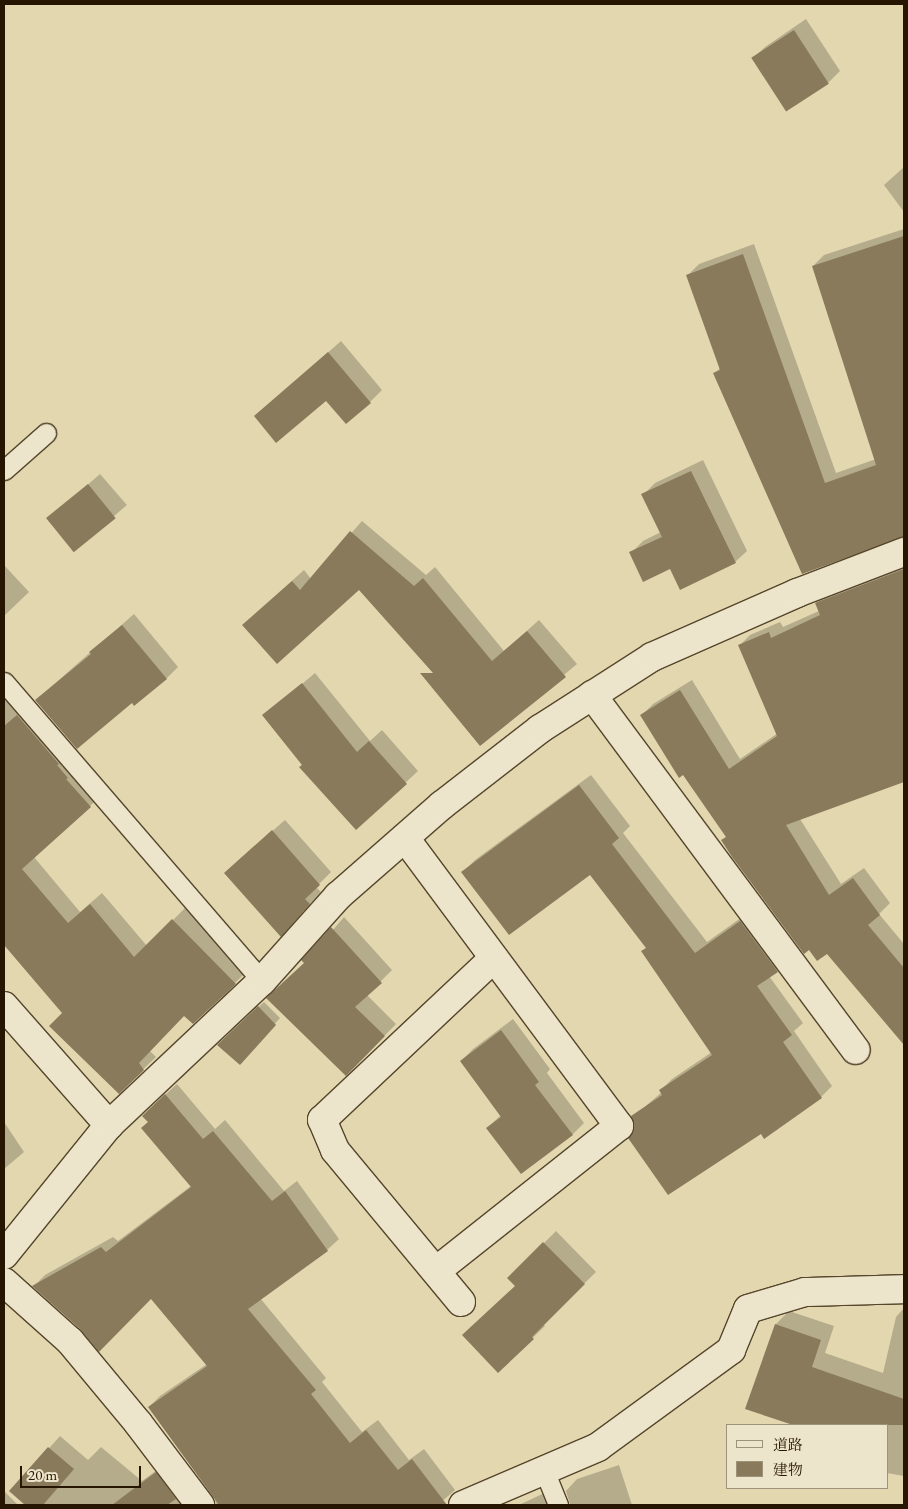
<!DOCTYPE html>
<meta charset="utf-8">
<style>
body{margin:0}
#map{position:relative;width:908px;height:1509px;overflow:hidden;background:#e3d7af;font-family:"EB Garamond","Noto Serif JP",serif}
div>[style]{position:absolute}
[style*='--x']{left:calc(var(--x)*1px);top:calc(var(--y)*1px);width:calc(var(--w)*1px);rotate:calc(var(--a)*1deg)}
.shadow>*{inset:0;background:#0003;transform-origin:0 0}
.building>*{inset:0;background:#887a5b;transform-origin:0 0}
.roads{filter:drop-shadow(1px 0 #55462c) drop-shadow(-1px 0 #55462c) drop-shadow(0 1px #55462c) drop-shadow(0 -1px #55462c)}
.lane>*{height:19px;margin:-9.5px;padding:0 9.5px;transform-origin:9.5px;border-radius:9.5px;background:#ede5cb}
.street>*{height:28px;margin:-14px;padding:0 14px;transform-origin:14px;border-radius:14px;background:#ede5cb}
span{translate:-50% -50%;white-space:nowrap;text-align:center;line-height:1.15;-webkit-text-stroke:4px #ede5cb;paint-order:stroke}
.frame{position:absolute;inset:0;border:5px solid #261501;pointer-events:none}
.legend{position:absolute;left:726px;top:1424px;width:162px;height:65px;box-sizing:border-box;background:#ede5cb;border:1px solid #9d927a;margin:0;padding:6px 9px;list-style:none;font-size:15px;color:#261501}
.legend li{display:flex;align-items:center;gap:10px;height:25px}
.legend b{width:25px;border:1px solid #9d927a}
.scale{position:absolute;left:20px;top:1466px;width:121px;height:22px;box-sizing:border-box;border:2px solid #261501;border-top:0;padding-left:6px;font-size:15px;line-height:18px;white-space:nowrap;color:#261501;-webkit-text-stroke:4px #ede5cb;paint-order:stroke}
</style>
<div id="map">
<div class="shadow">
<i style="clip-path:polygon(806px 19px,840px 71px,828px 83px,753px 58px,765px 47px)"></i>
<i style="clip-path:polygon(904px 167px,904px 212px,884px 185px)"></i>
<i style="clip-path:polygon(904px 229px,904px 531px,899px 536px,803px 573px,715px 373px,721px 367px,688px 275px,699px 264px,754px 244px,836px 473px,876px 459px,813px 266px,824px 255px)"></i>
<i style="clip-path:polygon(341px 341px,382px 390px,370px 402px,346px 422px,326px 399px,256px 416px)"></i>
<i style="clip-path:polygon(703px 460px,747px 551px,735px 562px,671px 568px,631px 553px,643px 541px,661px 532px,643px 495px,655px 483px)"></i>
<i style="left:100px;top:474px;width:41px;height:68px;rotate:49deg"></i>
<i style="clip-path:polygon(362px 521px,426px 575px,435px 567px,504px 651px,539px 620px,577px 664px,480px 745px,435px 674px,359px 588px,255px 614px,304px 570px,311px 579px)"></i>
<i style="clip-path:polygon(904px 563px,904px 781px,800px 819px,841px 884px,864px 868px,890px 903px,879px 914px,904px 944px,904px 1025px,896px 1032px,827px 952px,723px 840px,727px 836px,642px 715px,653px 704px,692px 680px,740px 759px,778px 733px,739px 646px,750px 635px,780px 622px,783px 627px,819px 611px,816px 603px,827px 592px)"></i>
<i style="clip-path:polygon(4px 565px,29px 592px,4px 616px)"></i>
<i style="clip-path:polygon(134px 614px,178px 667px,166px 679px,132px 702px,36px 700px)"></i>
<i style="clip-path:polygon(315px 673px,370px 741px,382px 730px,418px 771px,357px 828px,264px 716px)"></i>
<i style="clip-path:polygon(4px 675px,102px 795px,34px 857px,80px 912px,102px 893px,147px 946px,185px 908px,247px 971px,235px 983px,184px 1015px,150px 1051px,156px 1057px,119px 1092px,63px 1013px,4px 943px)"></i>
<i style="clip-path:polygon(591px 775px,630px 826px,623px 833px,707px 942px,752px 910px,789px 959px,769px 976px,803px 1023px,794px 1031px,832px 1086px,821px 1097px,761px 1132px,635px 1132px,636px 1123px,633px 1117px,662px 1092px,661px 1090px,672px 1079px,712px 1052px,647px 947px,590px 873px,463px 872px,475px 860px)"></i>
<i style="clip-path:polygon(285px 820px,331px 872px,316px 887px,321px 892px,292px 923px,238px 861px)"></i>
<i style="clip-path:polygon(344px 917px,392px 970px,367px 995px,396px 1024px,346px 1075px,305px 963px)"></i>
<i style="clip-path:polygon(264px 1002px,280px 1018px,246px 1057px,219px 1045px)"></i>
<i style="clip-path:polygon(513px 1019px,550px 1069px,547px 1073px,584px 1123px,573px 1134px,521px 1173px,487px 1128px,501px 1115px,461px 1061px,473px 1049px)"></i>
<i style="clip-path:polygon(177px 1084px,215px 1129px,225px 1120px,284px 1191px,297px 1181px,339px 1239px,327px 1250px,260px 1298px,326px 1378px,322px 1382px,362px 1432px,378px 1420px,409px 1460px,424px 1449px,455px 1490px,438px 1505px,216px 1505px,214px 1495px,149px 1407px,160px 1396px,207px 1364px,151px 1298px,81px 1328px,34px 1286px,45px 1275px,113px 1237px,118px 1241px,191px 1186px,149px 1122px,154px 1105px)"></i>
<i style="clip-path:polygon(4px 1122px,24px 1152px,4px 1169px)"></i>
<i style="clip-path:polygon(556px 1231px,596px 1272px,543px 1324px,545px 1326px,498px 1371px,516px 1285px,509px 1278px)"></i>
<i style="clip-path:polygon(904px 1308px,904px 1476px,887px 1473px,887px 1425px,797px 1425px,747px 1408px,776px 1324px,789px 1311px,834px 1326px,825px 1353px,883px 1373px,896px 1317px)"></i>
<i style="clip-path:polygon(60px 1436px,88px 1460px,101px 1447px,142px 1481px,168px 1462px,201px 1505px,27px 1505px,11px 1491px)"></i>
<i style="clip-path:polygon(619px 1465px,632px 1505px,519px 1505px,555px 1488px,562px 1503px,570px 1504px,566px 1491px,577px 1479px)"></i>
<i style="clip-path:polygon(4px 1491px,18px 1505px,4px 1505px)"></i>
</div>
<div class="building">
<i style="left:794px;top:30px;width:64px;height:51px;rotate:57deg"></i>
<i style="clip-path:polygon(904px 236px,904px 537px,802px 574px,713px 373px,720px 370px,686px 275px,743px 254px,825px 483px,876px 465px,812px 266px)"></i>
<i style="clip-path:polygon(328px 352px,371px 403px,346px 424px,326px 401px,276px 443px,254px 416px)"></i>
<i style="clip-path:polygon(691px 471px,736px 563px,680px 590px,670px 569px,643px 582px,629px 552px,662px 537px,641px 494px)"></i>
<i style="left:88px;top:484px;width:44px;height:54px;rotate:51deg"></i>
<i style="clip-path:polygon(350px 531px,414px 586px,423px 578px,492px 661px,527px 631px,566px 677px,480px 746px,420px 673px,433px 673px,359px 590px,277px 664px,242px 625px,292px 581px,300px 590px)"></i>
<i style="clip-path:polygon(904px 569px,904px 782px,786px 825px,829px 895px,853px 878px,880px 915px,868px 925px,904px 968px,904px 1045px,827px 954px,817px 961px,809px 950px,804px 954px,732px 857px,721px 840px,726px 837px,683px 775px,679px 778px,640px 715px,680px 690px,729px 769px,777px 736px,738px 645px,769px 632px,771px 638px,820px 615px,815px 603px)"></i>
<i style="clip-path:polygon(122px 625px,167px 679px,134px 706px,132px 703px,77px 749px,35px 700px,91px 654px,89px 652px)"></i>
<i style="clip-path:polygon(302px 683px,357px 752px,369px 741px,407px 784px,356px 830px,299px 767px,302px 765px,262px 715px)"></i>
<i style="clip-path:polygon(17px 715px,59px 764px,57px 765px,68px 778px,66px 779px,91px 807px,22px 869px,68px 923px,90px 904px,134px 957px,172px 919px,236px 984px,193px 1024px,184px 1016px,139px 1063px,144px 1070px,119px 1094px,49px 1026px,62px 1013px,4px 945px,4px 726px)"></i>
<i style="clip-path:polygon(579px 785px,619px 838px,612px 844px,695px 953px,740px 921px,778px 972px,757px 986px,792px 1035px,783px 1042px,822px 1098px,764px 1139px,761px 1134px,668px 1195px,628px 1138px,634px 1131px,634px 1124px,631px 1116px,662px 1095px,659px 1090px,712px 1055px,641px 951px,646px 948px,590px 875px,509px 935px,461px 872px)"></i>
<i style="clip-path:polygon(272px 830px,320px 885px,305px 899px,310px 904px,281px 937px,224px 873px)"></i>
<i style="clip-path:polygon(331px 927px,382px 983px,355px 1007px,385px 1036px,346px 1076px,266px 998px,304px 963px,301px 960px)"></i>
<i style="clip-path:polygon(258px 1006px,276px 1025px,240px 1065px,217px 1045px)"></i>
<i style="clip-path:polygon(501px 1030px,539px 1082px,535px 1085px,573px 1135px,521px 1174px,486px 1128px,501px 1117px,460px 1061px)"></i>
<i style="clip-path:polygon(165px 1094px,203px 1139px,213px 1131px,272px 1201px,285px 1191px,328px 1251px,248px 1309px,316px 1390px,311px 1394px,350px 1443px,366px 1430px,398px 1470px,412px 1459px,447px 1505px,219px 1505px,148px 1407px,207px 1366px,151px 1299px,99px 1352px,80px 1329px,32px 1286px,101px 1247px,106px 1252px,191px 1187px,141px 1128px,148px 1122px,142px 1116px)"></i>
<i style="clip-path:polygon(543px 1242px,585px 1284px,532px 1337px,534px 1339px,498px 1373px,462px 1335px,515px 1286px,507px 1278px)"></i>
<i style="clip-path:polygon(775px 1324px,821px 1340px,812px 1367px,904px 1399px,904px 1425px,793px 1425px,745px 1409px)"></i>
<i style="clip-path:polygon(48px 1447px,74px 1469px,43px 1505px,25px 1505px,9px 1491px)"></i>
<i style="clip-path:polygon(156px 1472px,176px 1499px,167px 1505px,112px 1505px)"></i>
</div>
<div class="roads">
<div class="lane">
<i style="--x:4;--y:470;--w:56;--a:-41.4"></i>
<i style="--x:4;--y:682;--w:395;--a:49.2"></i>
<i style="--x:544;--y:1470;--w:38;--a:68"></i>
</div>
<div class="street">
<i style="--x:592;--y:695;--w:442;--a:53.4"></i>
<i style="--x:405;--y:838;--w:359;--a:53.4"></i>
<i style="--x:619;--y:1126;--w:233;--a:141.6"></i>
<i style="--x:4;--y:1006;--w:159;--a:48.6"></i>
<i style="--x:4;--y:1255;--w:167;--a:-51.1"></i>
<i style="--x:109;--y:1125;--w:210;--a:-43.3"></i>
<i style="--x:262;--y:981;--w:114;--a:-48.2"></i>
<i style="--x:338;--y:896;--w:138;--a:-41.2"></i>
<i style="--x:442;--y:805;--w:124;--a:-37.8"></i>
<i style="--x:540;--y:729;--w:133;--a:-32.7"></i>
<i style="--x:652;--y:657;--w:158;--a:-23.8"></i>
<i style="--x:797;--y:593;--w:115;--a:-21"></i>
<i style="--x:4;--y:1282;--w:89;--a:41.8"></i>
<i style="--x:70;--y:1341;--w:107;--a:50.3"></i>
<i style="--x:138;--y:1423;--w:103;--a:52.9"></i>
<i style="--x:461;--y:1302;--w:197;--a:-129.7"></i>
<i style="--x:335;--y:1150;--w:33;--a:-113"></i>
<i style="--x:322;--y:1120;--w:236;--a:-43.3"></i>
<i style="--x:463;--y:1505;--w:147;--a:-23.2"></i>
<i style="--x:598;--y:1447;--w:165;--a:-36.1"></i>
<i style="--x:731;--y:1350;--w:44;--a:-67.5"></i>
<i style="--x:748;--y:1309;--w:59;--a:-16.6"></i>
<i style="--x:805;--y:1292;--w:99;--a:-1.7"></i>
</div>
</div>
<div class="frame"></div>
<ul class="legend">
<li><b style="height:6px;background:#ede5cb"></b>道路</li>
<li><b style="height:14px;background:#887a5b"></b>建物</li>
</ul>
<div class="scale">20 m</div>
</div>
